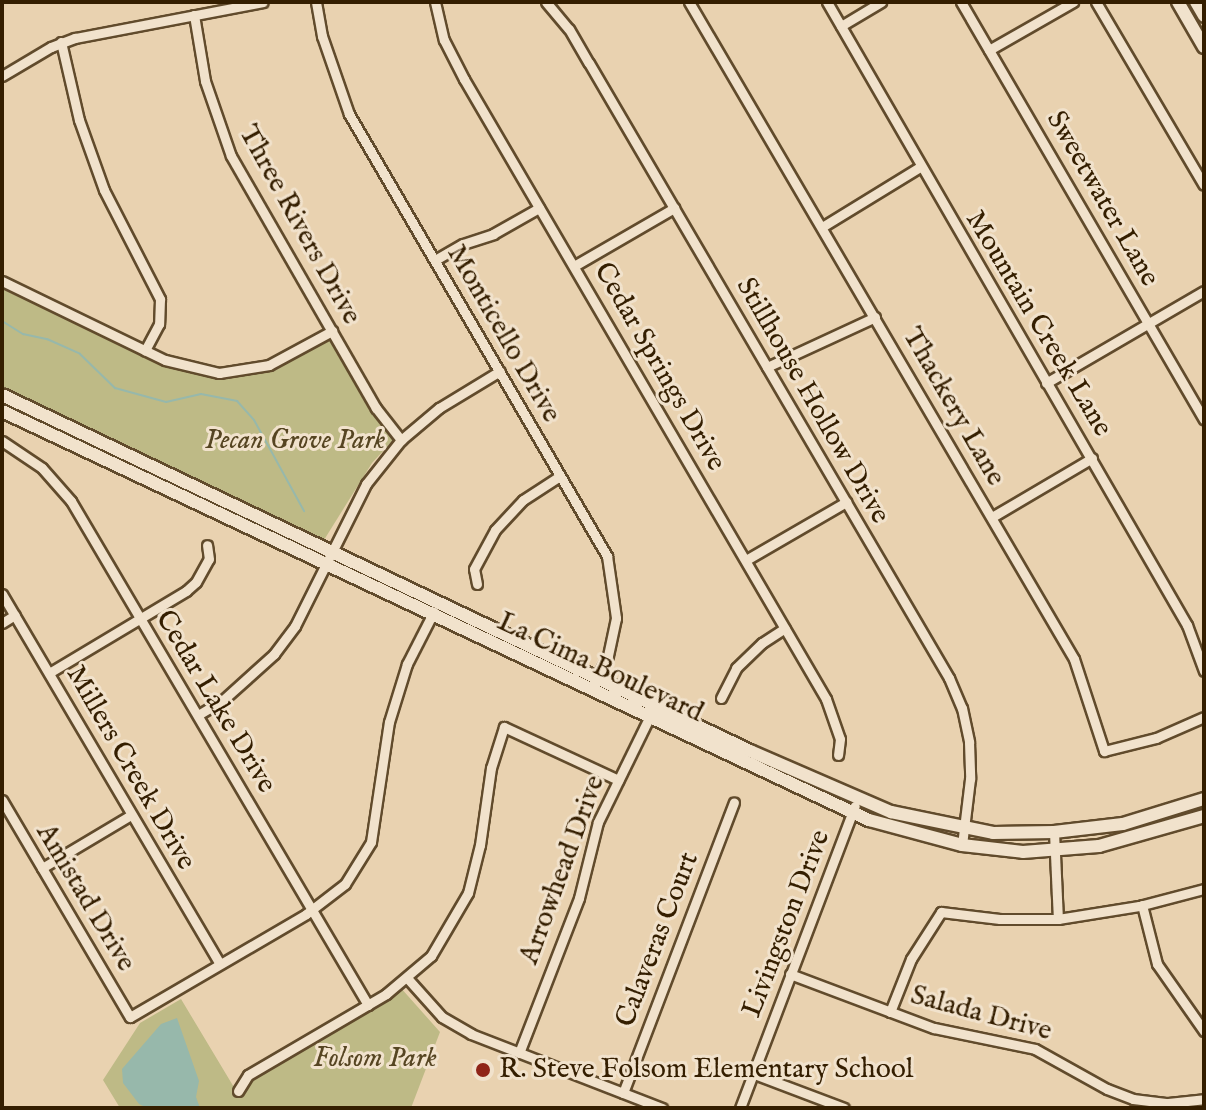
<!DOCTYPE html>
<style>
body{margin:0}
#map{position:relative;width:1206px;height:1110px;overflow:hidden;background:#e9d2b0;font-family:"IM FELL English",serif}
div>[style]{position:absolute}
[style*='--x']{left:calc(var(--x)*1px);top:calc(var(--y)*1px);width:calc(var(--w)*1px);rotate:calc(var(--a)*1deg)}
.green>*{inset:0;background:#beba86}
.water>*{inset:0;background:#97b8ab}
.stream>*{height:2px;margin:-1px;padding:0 1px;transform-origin:1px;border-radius:1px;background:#97b8ab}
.roads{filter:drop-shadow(2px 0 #614b2c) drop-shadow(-2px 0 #614b2c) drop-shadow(0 2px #614b2c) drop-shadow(0 -2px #614b2c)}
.street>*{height:9px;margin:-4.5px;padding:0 4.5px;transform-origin:4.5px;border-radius:4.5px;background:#f1e2cc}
.secondary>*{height:12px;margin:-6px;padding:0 6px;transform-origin:6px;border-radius:6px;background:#f1e2cc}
.dots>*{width:22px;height:22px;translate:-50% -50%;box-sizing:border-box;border:4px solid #f1e2cc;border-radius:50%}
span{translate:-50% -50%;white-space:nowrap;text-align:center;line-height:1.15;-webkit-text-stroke:6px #f1e2cc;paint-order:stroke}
.street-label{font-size:28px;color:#341e00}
.park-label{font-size:28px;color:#564522;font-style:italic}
.poi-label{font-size:28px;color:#341e00}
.left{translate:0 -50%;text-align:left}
.frame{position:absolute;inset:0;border:4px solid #341e00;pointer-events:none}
</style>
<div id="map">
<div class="green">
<i style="clip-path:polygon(2px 289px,166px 365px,201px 376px,225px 377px,259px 373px,330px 338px,374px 413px,394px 439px,372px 463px,324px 540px,2px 388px)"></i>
<i style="clip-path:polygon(400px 987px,440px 1032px,411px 1108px,120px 1108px,103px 1080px,140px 1023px,181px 999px,235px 1089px)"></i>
</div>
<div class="water">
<i style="clip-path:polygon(177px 1018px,199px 1081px,196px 1097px,200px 1108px,147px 1108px,139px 1104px,123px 1083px,122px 1069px,161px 1024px)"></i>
</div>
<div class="stream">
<i style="--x:2;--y:321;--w:25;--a:32"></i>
<i style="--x:23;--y:334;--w:25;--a:12"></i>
<i style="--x:47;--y:339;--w:36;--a:24"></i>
<i style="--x:80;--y:354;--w:49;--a:44.2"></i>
<i style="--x:115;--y:388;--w:53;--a:15.4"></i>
<i style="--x:166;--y:402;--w:36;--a:-13"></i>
<i style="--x:201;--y:394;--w:37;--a:11"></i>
<i style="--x:237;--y:401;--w:25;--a:48"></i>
<i style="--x:254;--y:420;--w:104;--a:61.2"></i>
</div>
<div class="roads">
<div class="street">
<i style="--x:316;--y:2;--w:35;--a:80"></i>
<i style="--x:322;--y:36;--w:83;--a:70.9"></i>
<i style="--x:349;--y:114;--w:512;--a:59.73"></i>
<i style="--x:607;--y:556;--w:63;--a:81.7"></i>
<i style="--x:616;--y:618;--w:39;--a:102"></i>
<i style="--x:608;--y:656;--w:30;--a:118"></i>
<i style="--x:435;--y:2;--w:39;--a:77"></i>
<i style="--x:444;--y:40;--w:44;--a:62.9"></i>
<i style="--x:464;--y:79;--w:718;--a:59.72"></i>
<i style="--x:826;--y:699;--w:42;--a:70.7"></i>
<i style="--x:840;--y:739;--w:16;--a:97"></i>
<i style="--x:546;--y:2;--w:35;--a:50"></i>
<i style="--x:569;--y:29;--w:39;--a:60"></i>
<i style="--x:589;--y:63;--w:713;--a:59.66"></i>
<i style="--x:949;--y:678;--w:33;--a:67"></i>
<i style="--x:962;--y:708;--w:35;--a:78"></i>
<i style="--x:969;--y:742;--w:37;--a:88"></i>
<i style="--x:970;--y:779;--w:66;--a:96.9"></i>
<i style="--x:689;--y:2;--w:761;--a:59.63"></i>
<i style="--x:1074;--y:659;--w:97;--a:71.9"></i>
<i style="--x:1104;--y:751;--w:54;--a:-14"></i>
<i style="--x:1156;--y:738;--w:52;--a:-23.6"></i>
<i style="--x:827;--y:2;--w:720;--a:59.98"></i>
<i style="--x:1187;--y:625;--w:49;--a:69.7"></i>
<i style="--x:961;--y:2;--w:483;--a:59.8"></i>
<i style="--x:1096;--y:2;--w:212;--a:59.5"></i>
<i style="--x:194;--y:15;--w:67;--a:80.5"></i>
<i style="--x:205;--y:81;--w:79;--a:70.9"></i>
<i style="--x:231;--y:156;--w:291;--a:60.1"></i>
<i style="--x:376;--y:408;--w:41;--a:52"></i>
<i style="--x:841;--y:26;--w:47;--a:-31"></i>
<i style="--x:61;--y:42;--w:80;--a:77"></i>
<i style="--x:79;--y:120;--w:74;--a:70.3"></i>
<i style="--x:104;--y:190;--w:123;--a:62.8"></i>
<i style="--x:160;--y:299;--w:25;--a:92"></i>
<i style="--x:159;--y:324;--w:30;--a:118"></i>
<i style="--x:989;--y:50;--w:97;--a:-29.7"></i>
<i style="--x:2;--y:76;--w:57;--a:-30.6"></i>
<i style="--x:51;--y:47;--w:26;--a:-21"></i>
<i style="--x:75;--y:38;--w:191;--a:-10.8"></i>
<i style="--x:822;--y:227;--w:115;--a:-31.5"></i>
<i style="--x:435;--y:260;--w:32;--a:-30"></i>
<i style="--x:463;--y:244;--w:32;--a:-18"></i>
<i style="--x:493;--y:234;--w:53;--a:-29.5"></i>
<i style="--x:574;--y:266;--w:116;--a:-30.1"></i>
<i style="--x:2;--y:281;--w:181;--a:25.9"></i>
<i style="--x:165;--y:360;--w:56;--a:13.5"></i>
<i style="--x:219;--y:373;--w:51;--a:-9.1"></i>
<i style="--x:269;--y:365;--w:72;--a:-28.4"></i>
<i style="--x:767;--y:367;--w:119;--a:-24.8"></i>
<i style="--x:1046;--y:383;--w:183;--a:-30.2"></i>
<i style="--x:2;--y:441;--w:48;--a:34"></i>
<i style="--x:42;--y:468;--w:44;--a:48.7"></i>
<i style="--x:71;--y:501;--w:585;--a:59.49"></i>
<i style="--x:992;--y:517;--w:116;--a:-30.5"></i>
<i style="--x:746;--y:560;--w:116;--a:-30.1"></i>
<i style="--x:477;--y:584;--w:15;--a:-101"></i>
<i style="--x:474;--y:569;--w:44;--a:-61.7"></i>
<i style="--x:495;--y:530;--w:41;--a:-47"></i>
<i style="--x:523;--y:500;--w:44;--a:-33"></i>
<i style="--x:2;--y:594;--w:429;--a:59.5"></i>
<i style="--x:2;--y:623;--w:15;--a:-32"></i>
<i style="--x:49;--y:673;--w:160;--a:-30.9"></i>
<i style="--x:186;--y:591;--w:13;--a:-42"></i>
<i style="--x:196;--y:582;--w:26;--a:-61"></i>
<i style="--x:209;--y:559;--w:14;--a:-98"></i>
<i style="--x:721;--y:698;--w:34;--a:-63"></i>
<i style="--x:736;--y:668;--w:36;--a:-44"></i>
<i style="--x:762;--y:643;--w:27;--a:-33"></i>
<i style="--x:198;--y:715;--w:29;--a:-31"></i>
<i style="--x:223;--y:700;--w:69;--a:-42"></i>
<i style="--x:274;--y:654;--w:35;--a:-53"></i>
<i style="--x:295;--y:626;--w:159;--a:-63.4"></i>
<i style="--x:366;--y:484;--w:56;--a:-51.5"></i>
<i style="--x:401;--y:440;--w:50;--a:-40.1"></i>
<i style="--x:439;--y:408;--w:71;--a:-31.2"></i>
<i style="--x:2;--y:800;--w:252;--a:59.5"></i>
<i style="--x:130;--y:1017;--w:204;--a:-30.3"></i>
<i style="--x:306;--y:914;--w:49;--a:-37.6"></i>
<i style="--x:345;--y:884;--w:49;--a:-58.2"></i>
<i style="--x:371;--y:842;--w:121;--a:-81.5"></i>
<i style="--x:389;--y:722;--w:61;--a:-72.8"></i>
<i style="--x:407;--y:664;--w:59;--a:-63"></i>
<i style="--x:1054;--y:832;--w:87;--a:87.4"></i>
<i style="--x:42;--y:868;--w:104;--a:-30.8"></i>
<i style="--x:1142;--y:905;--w:61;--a:75.7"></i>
<i style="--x:1157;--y:964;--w:82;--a:55"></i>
<i style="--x:790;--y:974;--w:154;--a:20.6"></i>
<i style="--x:934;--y:1028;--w:103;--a:11.7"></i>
<i style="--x:1035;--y:1049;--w:82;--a:29.1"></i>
<i style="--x:1107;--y:1089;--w:28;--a:21"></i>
<i style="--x:1133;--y:1099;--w:35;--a:7"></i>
<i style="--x:1168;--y:1103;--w:36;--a:-6"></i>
<i style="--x:408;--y:979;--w:51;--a:48.2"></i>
<i style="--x:442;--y:1017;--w:34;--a:30"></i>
<i style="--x:471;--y:1034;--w:205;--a:21.2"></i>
<i style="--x:890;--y:1012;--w:57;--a:-68.4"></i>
<i style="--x:911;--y:959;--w:56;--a:-57.4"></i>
<i style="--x:941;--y:912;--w:59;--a:6.8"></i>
<i style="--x:1000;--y:919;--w:58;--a:0"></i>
<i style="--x:1058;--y:919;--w:82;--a:-9.1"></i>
<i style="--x:1139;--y:906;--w:67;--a:-14.7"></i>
<i style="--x:519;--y:1053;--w:166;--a:-68.8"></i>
<i style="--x:579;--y:898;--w:78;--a:-76"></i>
<i style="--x:598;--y:822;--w:120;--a:-63.9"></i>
<i style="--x:754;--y:1074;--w:96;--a:20.7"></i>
<i style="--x:238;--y:1091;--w:19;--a:-58"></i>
<i style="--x:248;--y:1075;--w:160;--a:-30.4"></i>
<i style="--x:386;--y:994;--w:59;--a:-40.2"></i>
<i style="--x:431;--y:956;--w:73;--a:-59.6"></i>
<i style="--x:468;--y:893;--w:49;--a:-76"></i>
<i style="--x:480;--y:845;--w:78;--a:-81.9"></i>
<i style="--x:491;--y:768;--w:43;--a:-72.4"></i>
<i style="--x:504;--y:727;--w:126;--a:24.9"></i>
<i style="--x:623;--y:1093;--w:311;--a:-69.1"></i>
<i style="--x:740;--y:1108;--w:323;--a:-69.2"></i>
</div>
<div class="secondary">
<i style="--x:1178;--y:2;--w:52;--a:60"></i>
<i style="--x:1196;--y:2;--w:16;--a:60"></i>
<i style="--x:2;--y:395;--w:828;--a:25.45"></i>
<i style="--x:750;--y:751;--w:154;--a:23.4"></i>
<i style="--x:891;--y:812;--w:104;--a:11.6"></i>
<i style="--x:993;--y:833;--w:61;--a:-0.9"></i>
<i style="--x:1054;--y:832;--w:69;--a:-6.6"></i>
<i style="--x:1123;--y:824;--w:85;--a:-17.2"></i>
<i style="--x:2;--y:411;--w:959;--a:25.26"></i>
<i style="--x:869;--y:820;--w:96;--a:15"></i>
<i style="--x:962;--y:845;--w:61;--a:6.5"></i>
<i style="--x:1023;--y:852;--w:76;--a:-4.5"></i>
<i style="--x:1099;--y:846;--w:109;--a:-15.9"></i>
</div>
</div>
<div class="dots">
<i style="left:483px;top:1070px;background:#8f2418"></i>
</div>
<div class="street-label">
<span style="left:1102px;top:199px;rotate:60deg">Sweetwater Lane</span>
<span style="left:299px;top:225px;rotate:61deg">Three Rivers Drive</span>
<span style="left:1038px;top:324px;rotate:59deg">Mountain Creek Lane</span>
<span style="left:503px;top:334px;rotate:60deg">Monticello Drive</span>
<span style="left:659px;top:367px;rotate:60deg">Cedar Springs Drive</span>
<span style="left:812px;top:401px;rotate:60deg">Stillhouse Hollow Drive</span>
<span style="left:953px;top:407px;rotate:60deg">Thackery Lane</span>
<span style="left:600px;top:668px;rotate:25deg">La Cima Boulevard</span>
<span style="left:215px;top:702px;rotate:59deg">Cedar Lake Drive</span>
<span style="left:130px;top:768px;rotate:60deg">Millers Creek Drive</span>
<span style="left:563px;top:870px;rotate:-70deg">Arrowhead Drive</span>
<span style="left:85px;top:898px;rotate:59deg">Amistad Drive</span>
<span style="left:787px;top:924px;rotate:-69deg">Livingston Drive</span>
<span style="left:658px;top:940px;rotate:-69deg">Calaveras Court</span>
<span style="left:981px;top:1014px;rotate:15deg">Salada Drive</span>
</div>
<div class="park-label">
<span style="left:295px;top:441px">Pecan Grove Park</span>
<span style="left:375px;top:1059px">Folsom Park</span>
</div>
<div class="poi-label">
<span class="left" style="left:499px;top:1070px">R. Steve Folsom Elementary School</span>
</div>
<div class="frame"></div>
</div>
